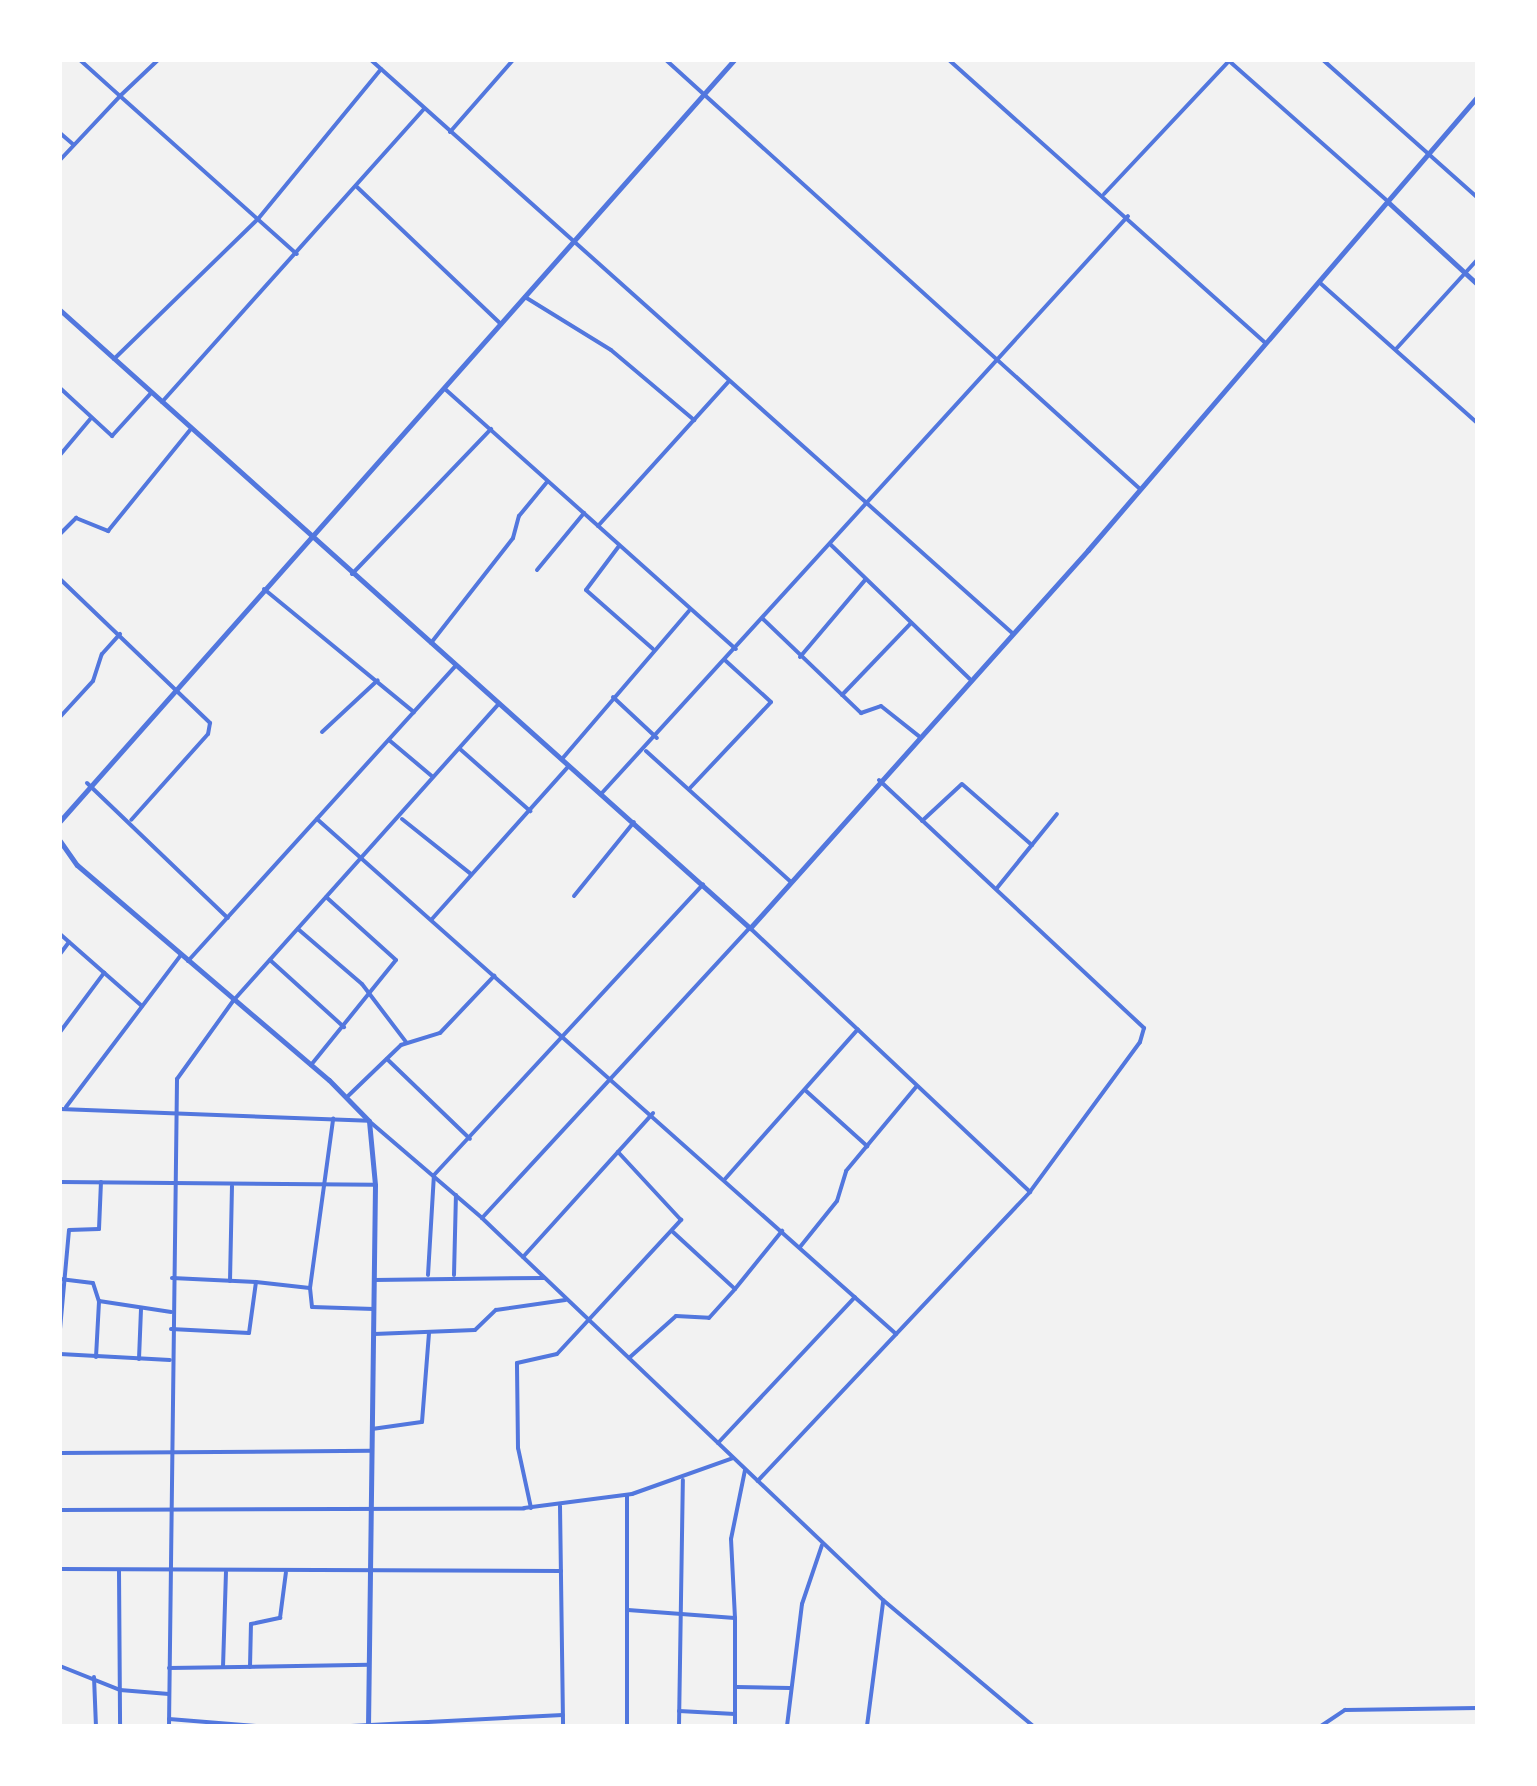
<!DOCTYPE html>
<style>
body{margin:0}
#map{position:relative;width:1537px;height:1786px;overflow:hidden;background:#f2f2f2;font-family:Karla,sans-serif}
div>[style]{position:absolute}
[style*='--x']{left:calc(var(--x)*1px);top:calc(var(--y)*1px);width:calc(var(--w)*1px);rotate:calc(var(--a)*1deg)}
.minor>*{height:4px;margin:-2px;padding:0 2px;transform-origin:2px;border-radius:2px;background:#5277de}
.tertiary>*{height:5px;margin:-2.5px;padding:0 2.5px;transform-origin:2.5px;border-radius:2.5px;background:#5277de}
span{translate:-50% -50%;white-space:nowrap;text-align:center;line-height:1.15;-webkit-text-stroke:10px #fff;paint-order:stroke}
.frame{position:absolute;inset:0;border:62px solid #fff;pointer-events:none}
</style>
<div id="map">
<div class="minor">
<i style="--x:80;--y:60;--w:54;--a:42"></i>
<i style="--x:120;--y:96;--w:52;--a:-43.5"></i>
<i style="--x:371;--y:60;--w:860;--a:41.79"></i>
<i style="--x:666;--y:60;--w:639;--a:42.15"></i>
<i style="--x:949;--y:60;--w:423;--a:41.8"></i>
<i style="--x:1228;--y:60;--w:211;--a:41.5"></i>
<i style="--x:1323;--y:60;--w:206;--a:41.7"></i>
<i style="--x:450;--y:132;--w:96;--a:-48.8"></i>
<i style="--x:60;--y:133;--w:18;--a:41"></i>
<i style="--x:60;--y:160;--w:88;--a:-46.8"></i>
<i style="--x:120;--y:96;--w:237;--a:41.8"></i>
<i style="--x:357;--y:187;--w:199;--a:43.6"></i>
<i style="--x:1104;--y:194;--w:180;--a:-46.8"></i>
<i style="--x:1319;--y:282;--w:212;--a:41.7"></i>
<i style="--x:525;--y:297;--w:101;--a:31.6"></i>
<i style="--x:611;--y:350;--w:109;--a:40.1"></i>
<i style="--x:1396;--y:349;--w:120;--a:-47.7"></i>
<i style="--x:114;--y:359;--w:201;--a:-44.2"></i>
<i style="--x:258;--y:219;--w:194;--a:-50.6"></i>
<i style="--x:60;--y:388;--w:71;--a:42.7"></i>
<i style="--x:112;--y:436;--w:58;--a:-47.8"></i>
<i style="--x:445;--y:389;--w:390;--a:41.8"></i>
<i style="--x:162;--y:402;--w:393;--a:-48.2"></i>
<i style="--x:60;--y:455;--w:48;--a:-50"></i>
<i style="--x:598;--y:526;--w:195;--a:-47.9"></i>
<i style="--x:60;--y:534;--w:23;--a:-45"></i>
<i style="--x:76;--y:518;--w:35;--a:22"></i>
<i style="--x:108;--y:531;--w:132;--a:-50.9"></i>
<i style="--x:830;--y:544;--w:194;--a:44"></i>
<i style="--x:619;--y:546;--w:55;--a:126.9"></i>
<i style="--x:586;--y:590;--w:89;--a:41.4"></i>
<i style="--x:537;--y:570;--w:74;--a:-50.5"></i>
<i style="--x:352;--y:574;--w:201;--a:-46.2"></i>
<i style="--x:60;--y:579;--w:208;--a:43.8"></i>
<i style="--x:210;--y:723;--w:11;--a:100"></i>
<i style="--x:208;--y:734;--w:115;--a:131.8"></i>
<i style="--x:264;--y:589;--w:194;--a:39.4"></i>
<i style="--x:763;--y:619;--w:136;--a:43.8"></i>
<i style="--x:861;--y:713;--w:21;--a:-19"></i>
<i style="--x:881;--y:706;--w:50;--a:38.5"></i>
<i style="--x:431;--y:643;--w:133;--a:-52"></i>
<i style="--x:513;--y:538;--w:23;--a:-75"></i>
<i style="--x:519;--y:516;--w:44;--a:-50.5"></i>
<i style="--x:800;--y:657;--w:101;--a:-49.8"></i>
<i style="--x:842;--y:695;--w:100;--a:-46.2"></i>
<i style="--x:613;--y:697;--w:60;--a:43"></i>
<i style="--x:60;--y:717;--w:49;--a:-47.5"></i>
<i style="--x:93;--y:681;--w:28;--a:-72"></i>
<i style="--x:102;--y:654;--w:27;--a:-48"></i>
<i style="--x:322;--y:732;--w:76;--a:-42.9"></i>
<i style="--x:389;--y:740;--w:57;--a:40.1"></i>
<i style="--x:460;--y:749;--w:94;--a:41.5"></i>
<i style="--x:646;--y:751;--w:195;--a:42.1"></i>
<i style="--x:562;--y:759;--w:195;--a:-49.4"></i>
<i style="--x:879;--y:780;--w:363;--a:43.1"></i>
<i style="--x:1144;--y:1028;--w:15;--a:106"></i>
<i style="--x:1140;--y:1042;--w:186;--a:126.3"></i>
<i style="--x:87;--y:783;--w:195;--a:43.8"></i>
<i style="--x:690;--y:788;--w:118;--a:-46.7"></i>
<i style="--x:771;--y:702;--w:61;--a:-137.7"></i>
<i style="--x:601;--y:794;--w:782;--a:-47.64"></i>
<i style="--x:317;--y:819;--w:775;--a:41.65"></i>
<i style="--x:402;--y:819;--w:88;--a:38.6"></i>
<i style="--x:922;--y:821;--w:54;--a:-42.8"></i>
<i style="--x:962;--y:784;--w:93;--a:41.1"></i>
<i style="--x:997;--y:888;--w:95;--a:-51"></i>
<i style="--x:574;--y:896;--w:95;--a:-51"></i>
<i style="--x:432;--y:919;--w:205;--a:-48.2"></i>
<i style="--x:298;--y:929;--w:84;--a:40.7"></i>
<i style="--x:362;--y:984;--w:73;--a:52.8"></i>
<i style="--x:60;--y:934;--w:109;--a:41.3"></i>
<i style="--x:60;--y:954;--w:15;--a:-53"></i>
<i style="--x:270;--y:960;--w:100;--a:42.2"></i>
<i style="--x:188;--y:961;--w:399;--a:-47.8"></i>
<i style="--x:60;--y:1032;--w:74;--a:-53.3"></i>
<i style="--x:387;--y:1059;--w:115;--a:43.9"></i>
<i style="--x:311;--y:1065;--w:135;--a:-51"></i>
<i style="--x:396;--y:960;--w:94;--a:-138"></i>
<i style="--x:805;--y:1090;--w:84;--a:42.1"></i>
<i style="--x:347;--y:1097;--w:75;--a:-43.9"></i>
<i style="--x:401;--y:1045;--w:41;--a:-17.1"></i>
<i style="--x:440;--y:1033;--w:79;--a:-46.5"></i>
<i style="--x:66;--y:1107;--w:191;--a:-52.9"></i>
<i style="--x:60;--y:1109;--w:309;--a:2.2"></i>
<i style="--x:369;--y:1121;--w:149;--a:40.6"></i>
<i style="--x:482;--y:1218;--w:554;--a:43.61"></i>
<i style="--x:883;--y:1600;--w:196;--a:40"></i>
<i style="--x:725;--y:1179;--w:200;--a:-48.4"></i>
<i style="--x:60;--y:1182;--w:315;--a:0.5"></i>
<i style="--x:482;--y:1218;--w:395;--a:-47.3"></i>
<i style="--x:750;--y:928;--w:385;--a:43.3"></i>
<i style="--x:1030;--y:1192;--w:397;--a:133.3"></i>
<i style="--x:673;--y:1232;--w:84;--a:42.6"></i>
<i style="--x:735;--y:1289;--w:75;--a:-51"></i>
<i style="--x:800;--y:1247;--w:59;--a:-51.2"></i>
<i style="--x:837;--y:1201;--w:31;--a:-73"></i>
<i style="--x:846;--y:1171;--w:109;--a:-50.2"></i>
<i style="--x:523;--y:1257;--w:194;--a:-47.9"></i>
<i style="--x:428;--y:1275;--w:100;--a:-86.6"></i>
<i style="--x:434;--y:1175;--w:396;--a:-47.2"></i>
<i style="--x:454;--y:1275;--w:80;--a:-88.6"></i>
<i style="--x:172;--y:1278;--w:84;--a:2.7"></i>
<i style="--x:60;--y:1279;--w:33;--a:7"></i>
<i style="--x:93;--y:1283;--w:19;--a:72"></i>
<i style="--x:374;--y:1280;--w:170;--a:-0.7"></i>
<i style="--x:230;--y:1281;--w:95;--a:-88.8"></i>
<i style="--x:310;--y:1288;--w:171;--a:-82.2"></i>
<i style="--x:60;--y:1329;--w:99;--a:-84.8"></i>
<i style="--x:69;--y:1230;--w:30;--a:-2"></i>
<i style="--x:99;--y:1229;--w:47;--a:-87.6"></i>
<i style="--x:171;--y:1329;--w:78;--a:2.9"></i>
<i style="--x:249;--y:1333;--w:51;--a:-82.2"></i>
<i style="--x:256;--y:1282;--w:54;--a:6.3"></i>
<i style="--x:310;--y:1288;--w:19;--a:84"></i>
<i style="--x:312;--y:1307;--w:62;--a:1.8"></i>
<i style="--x:374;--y:1334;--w:101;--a:-2.3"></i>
<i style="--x:475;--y:1330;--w:29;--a:-44"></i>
<i style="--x:496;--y:1310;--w:70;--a:-8.2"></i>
<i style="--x:60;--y:1354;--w:110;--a:3.1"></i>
<i style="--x:96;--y:1357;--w:56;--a:-86.9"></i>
<i style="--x:99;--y:1301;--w:73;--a:8.7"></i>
<i style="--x:629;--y:1358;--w:63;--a:-41.8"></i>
<i style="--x:676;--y:1316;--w:33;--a:3"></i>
<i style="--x:709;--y:1318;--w:39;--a:-48"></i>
<i style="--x:139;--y:1359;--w:50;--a:-87.7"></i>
<i style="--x:372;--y:1429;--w:50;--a:-8"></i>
<i style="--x:422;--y:1422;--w:89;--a:-85.5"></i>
<i style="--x:718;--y:1443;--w:200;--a:-46.8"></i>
<i style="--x:60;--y:1453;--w:312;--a:-0.4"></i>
<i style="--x:627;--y:1496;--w:230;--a:90"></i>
<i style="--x:560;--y:1506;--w:220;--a:89.2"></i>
<i style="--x:531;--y:1508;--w:61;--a:-102.2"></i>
<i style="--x:518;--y:1448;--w:85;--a:-90.7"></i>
<i style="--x:517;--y:1363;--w:41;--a:-12.7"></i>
<i style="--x:557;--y:1354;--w:183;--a:-47.2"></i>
<i style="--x:681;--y:1220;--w:93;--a:-132.8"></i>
<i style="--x:60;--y:1510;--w:464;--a:-0.2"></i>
<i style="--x:524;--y:1508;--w:109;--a:-7.4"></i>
<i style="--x:632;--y:1494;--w:107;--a:-19.6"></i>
<i style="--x:60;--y:1569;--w:501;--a:0.23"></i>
<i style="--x:119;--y:1571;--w:155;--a:89.6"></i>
<i style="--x:628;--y:1610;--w:107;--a:4.3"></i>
<i style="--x:735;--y:1618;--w:108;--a:90"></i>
<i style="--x:735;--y:1618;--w:79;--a:-92.9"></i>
<i style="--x:731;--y:1539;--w:70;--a:-78.5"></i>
<i style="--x:60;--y:1666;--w:65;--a:21.8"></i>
<i style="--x:120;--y:1690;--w:49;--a:4.7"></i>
<i style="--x:223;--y:1667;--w:95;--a:-88.2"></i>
<i style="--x:250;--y:1667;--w:43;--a:-88.7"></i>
<i style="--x:251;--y:1624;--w:30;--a:-12"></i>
<i style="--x:280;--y:1618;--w:46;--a:-82.6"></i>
<i style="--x:169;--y:1668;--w:200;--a:-0.9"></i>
<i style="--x:94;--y:1677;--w:49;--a:87.7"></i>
<i style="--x:737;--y:1687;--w:53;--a:1.1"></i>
<i style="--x:679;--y:1711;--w:56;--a:3.1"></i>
<i style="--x:169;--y:1719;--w:87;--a:4.6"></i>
<i style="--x:169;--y:1726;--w:647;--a:-89.29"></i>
<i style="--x:177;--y:1079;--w:96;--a:-54.3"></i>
<i style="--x:233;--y:1001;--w:399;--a:-48.2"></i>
<i style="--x:351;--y:1726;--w:212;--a:-3"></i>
<i style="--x:679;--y:1726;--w:246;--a:-89.1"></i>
<i style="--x:787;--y:1726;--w:123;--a:-83"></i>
<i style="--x:802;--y:1604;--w:62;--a:-71.3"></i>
<i style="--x:867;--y:1726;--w:125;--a:-82.6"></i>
<i style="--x:1321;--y:1726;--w:29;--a:-34"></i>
<i style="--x:1345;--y:1710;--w:132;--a:-0.9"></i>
</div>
<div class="tertiary">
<i style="--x:1389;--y:203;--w:120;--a:42.6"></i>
<i style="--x:60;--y:310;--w:926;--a:41.85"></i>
<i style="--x:750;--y:928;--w:507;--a:-48.2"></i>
<i style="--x:1088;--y:550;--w:597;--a:-49.35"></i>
<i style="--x:60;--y:821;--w:1017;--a:-48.47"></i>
<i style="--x:60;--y:841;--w:29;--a:55"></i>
<i style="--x:77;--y:865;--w:331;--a:40.5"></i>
<i style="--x:329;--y:1080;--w:57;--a:45.7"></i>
<i style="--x:369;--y:1121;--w:64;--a:84.6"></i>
<i style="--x:375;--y:1185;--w:541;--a:90.74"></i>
</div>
<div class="frame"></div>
</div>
